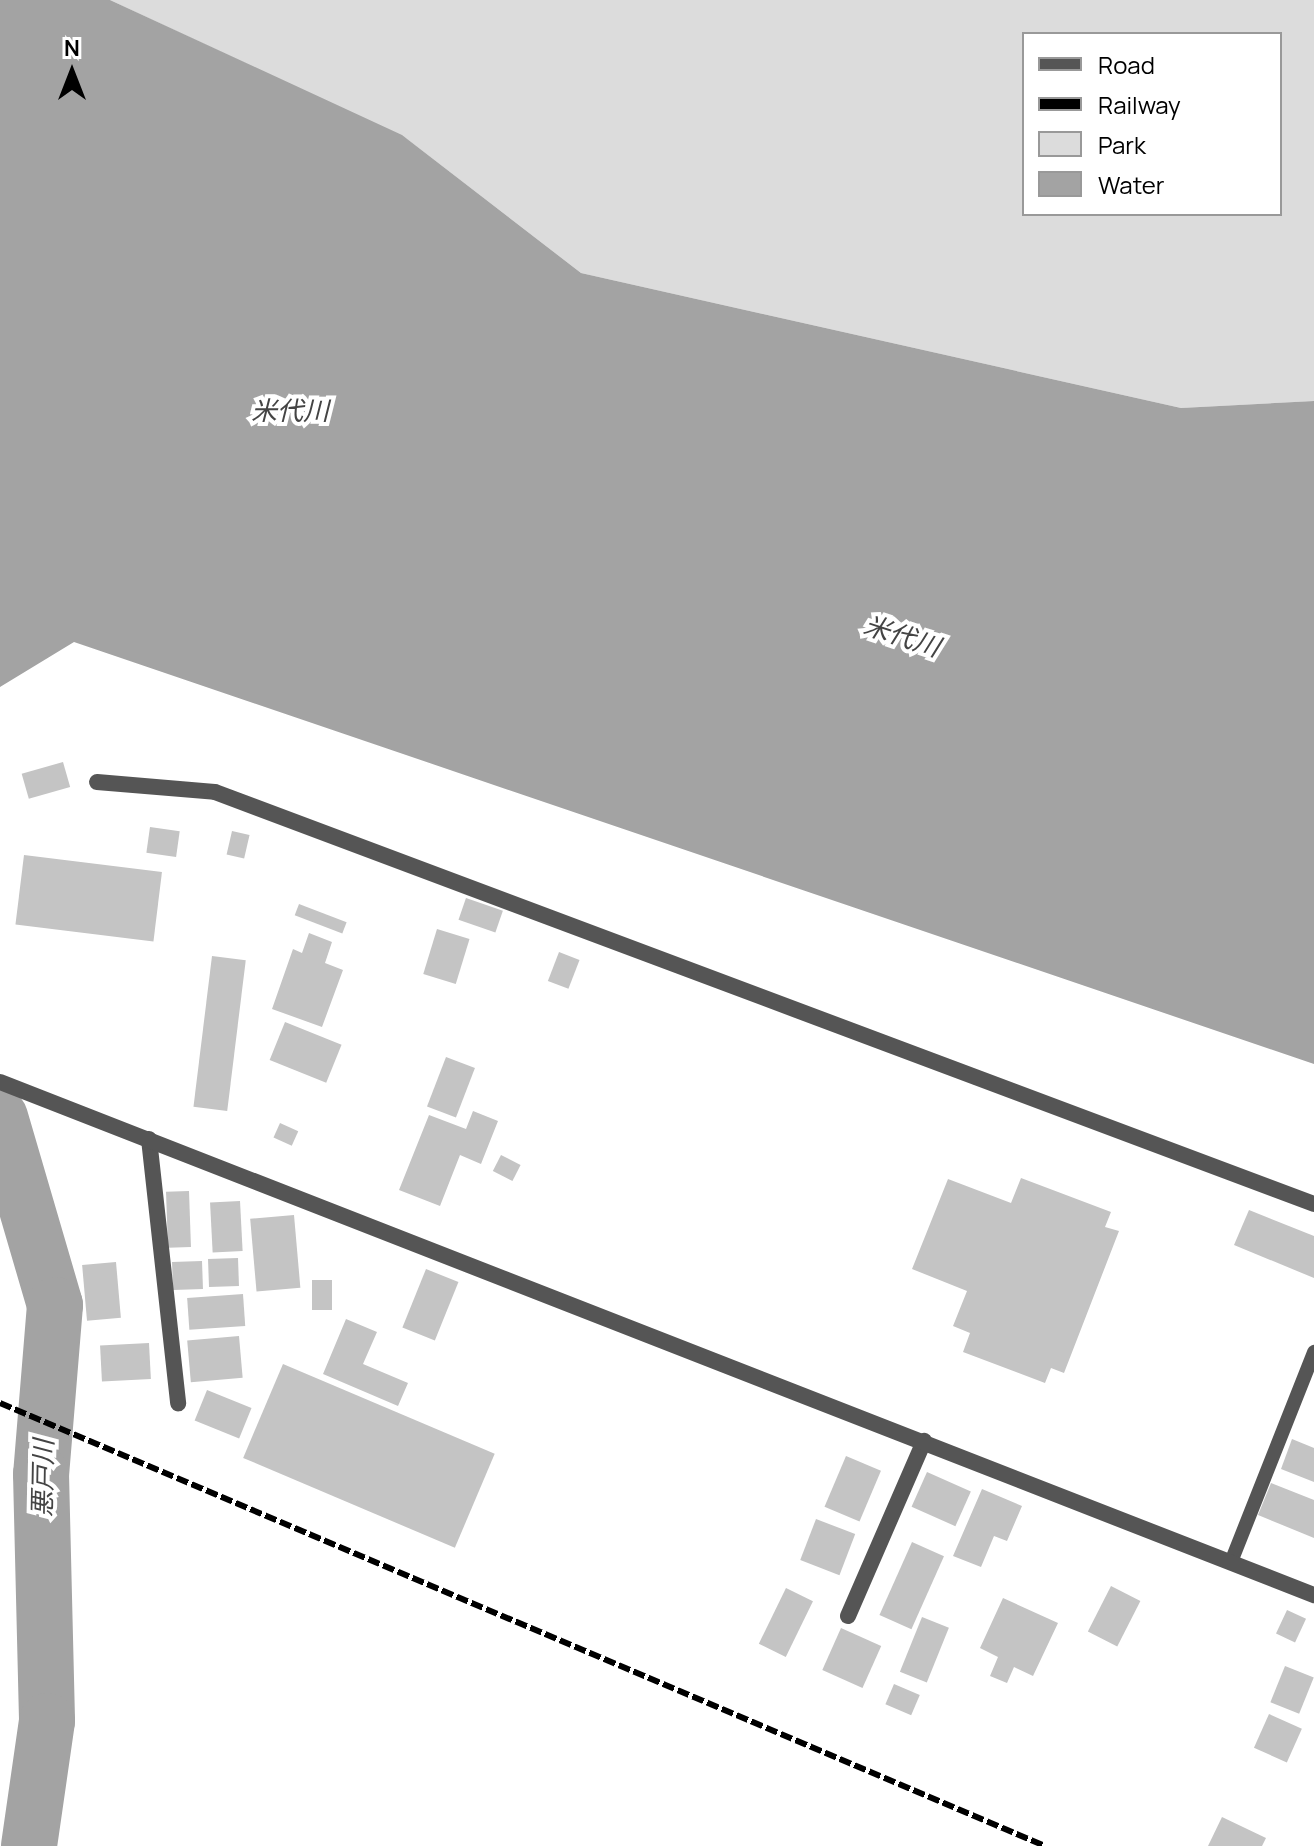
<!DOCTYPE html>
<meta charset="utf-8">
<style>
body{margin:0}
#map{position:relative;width:1314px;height:1846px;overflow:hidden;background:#fff;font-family:Manrope,"Noto Sans JP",sans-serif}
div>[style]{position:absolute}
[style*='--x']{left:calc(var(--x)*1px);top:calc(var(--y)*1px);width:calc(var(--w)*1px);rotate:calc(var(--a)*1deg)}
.green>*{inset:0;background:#dcdcdc}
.water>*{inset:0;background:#a3a3a3}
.river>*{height:56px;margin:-28px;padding:0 28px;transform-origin:28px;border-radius:28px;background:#a3a3a3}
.building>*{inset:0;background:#c4c4c4;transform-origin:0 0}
.service>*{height:14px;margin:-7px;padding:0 7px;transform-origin:7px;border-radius:7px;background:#555}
.minor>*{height:16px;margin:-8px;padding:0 8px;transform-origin:8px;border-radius:8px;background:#555}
.tertiary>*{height:16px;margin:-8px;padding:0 8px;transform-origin:8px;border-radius:8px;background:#555}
.rail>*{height:6px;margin-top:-3px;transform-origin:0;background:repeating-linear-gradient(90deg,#000 0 12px,transparent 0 16px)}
span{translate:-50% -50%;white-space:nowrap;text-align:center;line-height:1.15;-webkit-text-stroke:8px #fff;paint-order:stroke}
.water-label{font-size:26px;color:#444;font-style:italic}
.legend{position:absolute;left:1022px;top:32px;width:260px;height:184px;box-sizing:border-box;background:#fff;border:2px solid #999;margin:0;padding:10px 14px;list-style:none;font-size:24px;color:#000}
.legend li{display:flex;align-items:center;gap:16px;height:40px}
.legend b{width:40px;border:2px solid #999}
.north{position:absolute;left:32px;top:32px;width:80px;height:80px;-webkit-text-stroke:6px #fff;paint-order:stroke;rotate:0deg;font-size:22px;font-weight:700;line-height:32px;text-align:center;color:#000}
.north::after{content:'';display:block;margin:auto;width:28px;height:36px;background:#000;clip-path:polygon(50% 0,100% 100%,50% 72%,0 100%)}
</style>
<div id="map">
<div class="green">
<i style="clip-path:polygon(evenodd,110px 0,1314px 0,1314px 401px,1181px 408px,581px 273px,407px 139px,110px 0,1024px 34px,1280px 34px,1280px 214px,1024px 214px,1024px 34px)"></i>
</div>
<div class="water">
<i style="clip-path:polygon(0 0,110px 0,402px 135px,581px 273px,1181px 408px,1314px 401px,1314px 1064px,74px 642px,0 687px)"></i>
</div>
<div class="river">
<i style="--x:0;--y:1117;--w:196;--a:73.7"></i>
<i style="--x:55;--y:1305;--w:170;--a:94.7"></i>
<i style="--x:41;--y:1474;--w:247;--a:88.6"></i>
<i style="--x:47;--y:1721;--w:126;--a:98.2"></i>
</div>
<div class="building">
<i style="left:63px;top:762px;width:26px;height:43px;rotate:74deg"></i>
<i style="left:150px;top:827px;width:30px;height:26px;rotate:8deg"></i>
<i style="left:232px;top:831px;width:18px;height:24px;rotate:13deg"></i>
<i style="left:24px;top:855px;width:139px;height:70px;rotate:7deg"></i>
<i style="left:466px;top:898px;width:39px;height:23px;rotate:19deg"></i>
<i style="left:299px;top:904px;width:51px;height:12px;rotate:21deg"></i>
<i style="left:437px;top:929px;width:34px;height:47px;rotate:17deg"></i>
<i style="clip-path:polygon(309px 933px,332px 942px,325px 963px,343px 970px,322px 1027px,272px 1009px,293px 949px,302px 953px)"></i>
<i style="left:559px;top:952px;width:22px;height:31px;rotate:21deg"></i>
<i style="left:212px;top:956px;width:34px;height:152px;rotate:7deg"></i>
<i style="left:285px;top:1022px;width:61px;height:41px;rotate:22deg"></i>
<i style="left:446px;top:1057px;width:31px;height:53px;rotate:21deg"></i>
<i style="clip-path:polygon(473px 1111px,498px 1121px,481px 1164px,460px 1155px,440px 1206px,399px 1190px,429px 1115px,466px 1129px)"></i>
<i style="left:280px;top:1123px;width:20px;height:16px;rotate:24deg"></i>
<i style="left:501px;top:1155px;width:22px;height:18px;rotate:27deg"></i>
<i style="clip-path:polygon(1021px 1178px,1111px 1212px,1105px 1227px,1119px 1231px,1064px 1373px,1051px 1368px,1045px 1383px,963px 1352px,970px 1333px,953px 1326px,967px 1291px,912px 1269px,948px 1179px,1011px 1203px)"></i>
<i style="left:189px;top:1191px;width:56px;height:23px;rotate:88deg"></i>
<i style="left:240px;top:1201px;width:50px;height:30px;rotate:87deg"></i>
<i style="clip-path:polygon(1249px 1210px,1314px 1236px,1314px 1278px,1234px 1245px)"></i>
<i style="left:294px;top:1215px;width:73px;height:44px;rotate:85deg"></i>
<i style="left:238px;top:1258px;width:28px;height:30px;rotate:88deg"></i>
<i style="left:202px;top:1261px;width:28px;height:30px;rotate:88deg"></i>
<i style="left:116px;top:1262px;width:56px;height:34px;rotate:85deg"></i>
<i style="left:426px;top:1269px;width:35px;height:63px;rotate:22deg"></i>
<i style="left:312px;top:1280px;width:20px;height:30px"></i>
<i style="left:243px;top:1294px;width:32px;height:56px;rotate:86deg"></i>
<i style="clip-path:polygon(346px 1319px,377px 1332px,363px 1364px,408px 1383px,398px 1406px,323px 1374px)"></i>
<i style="left:239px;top:1336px;width:42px;height:52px;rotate:85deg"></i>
<i style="left:149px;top:1343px;width:36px;height:49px;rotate:87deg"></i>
<i style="left:283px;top:1364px;width:230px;height:102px;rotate:23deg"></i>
<i style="left:207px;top:1390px;width:48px;height:33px;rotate:22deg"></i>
<i style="clip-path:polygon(1292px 1439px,1314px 1448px,1314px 1482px,1281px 1469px)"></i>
<i style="left:846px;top:1456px;width:38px;height:55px;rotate:23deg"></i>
<i style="left:927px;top:1472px;width:48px;height:38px;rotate:24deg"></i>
<i style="clip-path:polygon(1271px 1483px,1314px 1500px,1314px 1538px,1258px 1515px)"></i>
<i style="clip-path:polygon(982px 1489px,1022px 1506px,1007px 1541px,994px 1536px,981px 1567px,953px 1556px)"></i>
<i style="left:816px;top:1519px;width:42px;height:44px;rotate:21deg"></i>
<i style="left:912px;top:1542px;width:35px;height:80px;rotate:24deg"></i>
<i style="left:1111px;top:1586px;width:33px;height:51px;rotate:27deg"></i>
<i style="left:786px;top:1588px;width:30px;height:62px;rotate:26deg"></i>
<i style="clip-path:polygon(1003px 1598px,1058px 1623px,1033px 1676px,1014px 1667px,1007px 1683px,990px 1676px,998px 1657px,980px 1648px)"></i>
<i style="left:1287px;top:1610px;width:21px;height:26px;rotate:25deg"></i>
<i style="left:922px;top:1617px;width:29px;height:59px;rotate:22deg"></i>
<i style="left:841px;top:1628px;width:44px;height:46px;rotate:24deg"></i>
<i style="left:1285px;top:1666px;width:31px;height:39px;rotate:22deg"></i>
<i style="left:894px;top:1684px;width:28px;height:22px;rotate:23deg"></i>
<i style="left:1269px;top:1714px;width:36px;height:37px;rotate:24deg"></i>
<i style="clip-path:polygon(1222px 1817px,1266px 1838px,1262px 1846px,1208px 1846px)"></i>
</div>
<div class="service">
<i style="--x:1231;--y:1562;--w:226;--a:-68.4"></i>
</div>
<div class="minor">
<i style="--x:97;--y:782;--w:118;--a:4.8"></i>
<i style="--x:215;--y:792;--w:1174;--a:20.55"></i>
<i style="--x:149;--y:1139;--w:266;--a:83.7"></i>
<i style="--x:848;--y:1616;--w:191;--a:-66.5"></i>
</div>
<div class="tertiary">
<i style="--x:0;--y:1082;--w:1411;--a:21.33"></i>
</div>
<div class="rail">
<i style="--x:0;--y:1403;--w:1135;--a:22.97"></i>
</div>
<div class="water-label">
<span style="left:290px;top:411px">米代川</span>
<span style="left:902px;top:636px;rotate:18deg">米代川</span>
<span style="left:43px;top:1478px;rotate:-89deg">悪戸川</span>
</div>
<ul class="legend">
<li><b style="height:10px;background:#555"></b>Road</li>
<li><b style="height:10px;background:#000"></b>Railway</li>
<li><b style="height:22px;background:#dcdcdc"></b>Park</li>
<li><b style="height:22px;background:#a3a3a3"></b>Water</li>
</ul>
<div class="north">N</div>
</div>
